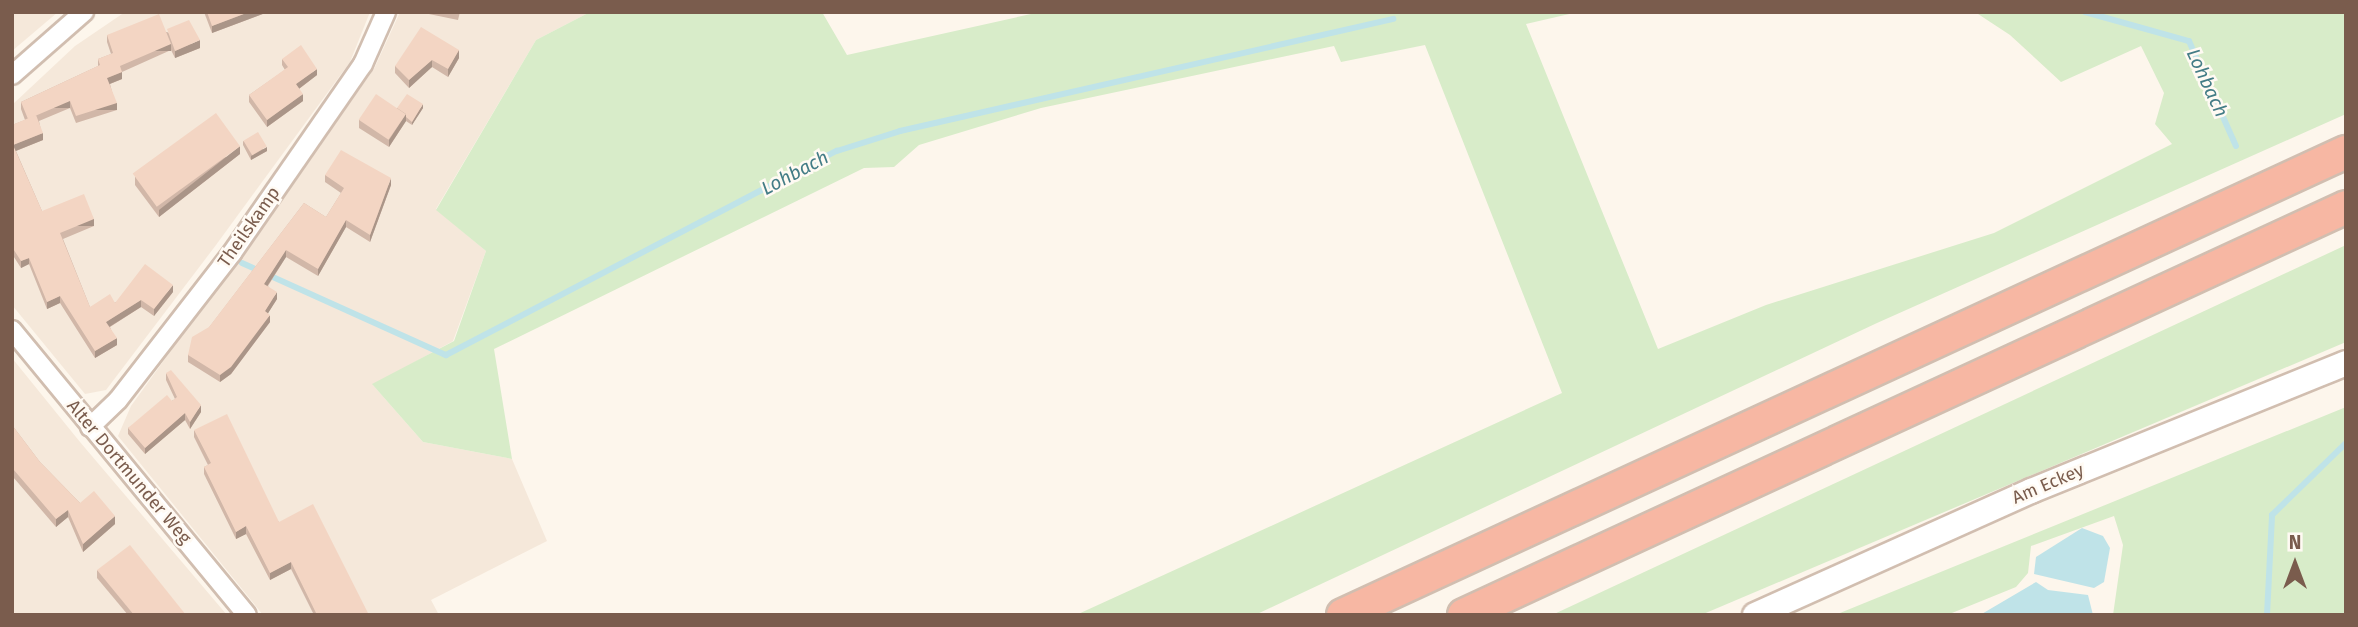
<!DOCTYPE html>
<style>
body{margin:0}
#map{position:relative;width:2358px;height:627px;overflow:hidden;background:#fdf6ec;font-family:"Fira Sans",sans-serif}
div>[style]{position:absolute}
[style*='--x']{left:calc(var(--x)*1px);top:calc(var(--y)*1px);width:calc(var(--w)*1px);rotate:calc(var(--a)*1deg)}
.residential>*{inset:0;background:#f5e8da}
.green>*{inset:0;background:#d8ecc9}
.water>*{inset:0;background:#bfe3e8}
.stream>*{height:6px;margin:-3px;padding:0 3px;transform-origin:3px;border-radius:3px;background:#bfe3e8}
.roads{filter:drop-shadow(2px 0 #d1beb0) drop-shadow(-2px 0 #d1beb0) drop-shadow(0 2px #d1beb0) drop-shadow(0 -2px #d1beb0)}
.street>*{height:18px;margin:-9px;padding:0 9px;transform-origin:9px;border-radius:9px;background:#fff}
.secondary>*{height:24px;margin:-12px;padding:0 12px;transform-origin:12px;border-radius:12px;background:#fff}
.highway>*{height:32px;margin:-16px;padding:0 16px;transform-origin:16px;border-radius:16px;background:#f7b7a3}
.wall>*{inset:0;background:#d1b7a8}
.shaded-wall>*{inset:0;background:#aa9588;transform-origin:0 0}
.building>*{inset:0;background:#f3d5c3;transform-origin:0 0}
span{translate:-50% -50%;white-space:nowrap;text-align:center;line-height:1.15;-webkit-text-stroke:5px #fffaf3;paint-order:stroke}
.street-label{font-size:18px;color:#7a5c4d}
.water-label{font-size:19px;color:#437c86;font-style:italic}
.frame{position:absolute;inset:0;border:14px solid #7a5c4d;pointer-events:none}
.north{position:absolute;left:2260px;top:529px;width:70px;height:70px;-webkit-text-stroke:5px #fffaf3;paint-order:stroke;rotate:0deg;font-size:19px;font-weight:700;line-height:28px;text-align:center;color:#7a5c4d}
.north::after{content:'';display:block;margin:auto;width:24px;height:32px;background:#7a5c4d;clip-path:polygon(50% 0,100% 100%,50% 72%,0 100%)}
</style>
<div id="map">
<div class="residential">
<i style="clip-path:polygon(12px 12px,58px 12px,12px 51px)"></i>
<i style="clip-path:polygon(125px 12px,370px 12px,350px 62px,216px 245px,106px 390px,85px 394px,12px 305px,12px 105px,75px 46px)"></i>
<i style="clip-path:polygon(400px 12px,590px 12px,536px 40px,436px 209px,486px 251px,453px 341px,373px 385px,423px 442px,512px 459px,547px 541px,431px 600px,439px 615px,263px 615px,118px 436px,131px 406px,374px 69px)"></i>
<i style="clip-path:polygon(12px 358px,80px 442px,227px 615px,12px 615px)"></i>
</div>
<div class="green">
<i style="clip-path:polygon(590px 12px,822px 12px,847px 55px,1040px 12px,1578px 12px,1526px 24px,1658px 349px,1766px 305px,1994px 233px,2172px 144px,2155px 124px,2164px 93px,2141px 46px,2061px 82px,2010px 35px,1975px 12px,2346px 12px,2346px 114px,1877px 323px,1255px 615px,1076px 615px,1562px 393px,1425px 45px,1341px 62px,1334px 46px,1041px 108px,919px 145px,894px 167px,864px 168px,494px 349px,512px 459px,423px 442px,372px 384px,454px 341px,486px 251px,436px 210px,536px 40px)"></i>
<i style="clip-path:polygon(2346px 245px,2346px 342px,1701px 615px,1552px 615px)"></i>
<i style="clip-path:polygon(2346px 407px,2346px 615px,2113px 615px,2123px 545px,2114px 516px,2031px 546px,2028px 573px,2016px 587px,1947px 615px,1835px 615px)"></i>
</div>
<div class="water">
<i style="clip-path:polygon(2082px 528px,2103px 536px,2110px 548px,2104px 582px,2094px 588px,2034px 574px,2036px 557px)"></i>
<i style="clip-path:polygon(2036px 582px,2048px 590px,2088px 595px,2093px 615px,1980px 615px)"></i>
</div>
<div class="stream">
<i style="--x:2085;--y:12;--w:108;--a:15.6"></i>
<i style="--x:2189;--y:41;--w:115;--a:65.9"></i>
<i style="--x:242;--y:263;--w:224;--a:24.3"></i>
<i style="--x:446;--y:355;--w:441;--a:-27.6"></i>
<i style="--x:837;--y:151;--w:66;--a:-17.6"></i>
<i style="--x:900;--y:131;--w:506;--a:-12.8"></i>
<i style="--x:2267;--y:615;--w:100;--a:-87.1"></i>
<i style="--x:2272;--y:515;--w:103;--a:-44.2"></i>
</div>
<div class="roads">
<div class="street">
<i style="--x:12;--y:75;--w:96;--a:-41.2"></i>
<i style="--x:12;--y:330;--w:369;--a:50.5"></i>
<i style="--x:90;--y:427;--w:39;--a:-44"></i>
<i style="--x:118;--y:400;--w:186;--a:-52.2"></i>
<i style="--x:232;--y:253;--w:230;--a:-55.3"></i>
<i style="--x:363;--y:64;--w:57;--a:-66.1"></i>
</div>
<div class="secondary">
<i style="--x:1755;--y:615;--w:303;--a:-24.2"></i>
<i style="--x:2031;--y:491;--w:340;--a:-22.1"></i>
</div>
<div class="highway">
<i style="--x:1343;--y:615;--w:1105;--a:-24.78"></i>
<i style="--x:1464;--y:615;--w:972;--a:-24.82"></i>
</div>
</div>
<div class="wall">
<i style="clip-path:polygon(204px 12px,268px 12px,212px 33px)"></i>
<i style="clip-path:polygon(424px 12px,460px 12px,458px 20px,424px 13px)"></i>
<i style="clip-path:polygon(167px 32px,200px 48px,175px 58px,171px 50px,122px 72px,122px 79px,110px 84px,117px 110px,76px 123px,70px 108px,39px 121px,43px 140px,16px 151px,42px 211px,94px 226px,63px 239px,90px 307px,173px 292px,154px 316px,141px 307px,110px 327px,117px 345px,95px 358px,60px 303px,47px 309px,29px 264px,21px 268px,12px 254px,12px 125px,25px 120px,21px 109px,21px 102px,98px 66px,98px 59px,111px 54px,107px 42px,107px 35px)"></i>
<i style="clip-path:polygon(459px 50px,459px 58px,448px 77px,432px 67px,409px 88px,395px 73px,395px 66px)"></i>
<i style="clip-path:polygon(282px 59px,317px 75px,299px 89px,303px 101px,267px 127px,249px 102px,249px 95px,285px 70px,282px 65px)"></i>
<i style="clip-path:polygon(397px 108px,423px 108px,412px 125px,406px 121px,389px 147px,359px 128px,359px 120px)"></i>
<i style="clip-path:polygon(243px 141px,267px 151px,251px 160px,243px 145px)"></i>
<i style="clip-path:polygon(240px 154px,159px 217px,135px 185px,135px 177px)"></i>
<i style="clip-path:polygon(325px 175px,391px 185px,370px 242px,346px 227px,318px 276px,286px 257px,268px 286px,277px 299px,268px 313px,270px 322px,231px 374px,220px 382px,188px 362px,188px 355px,304px 203px,326px 217px,341px 193px,325px 182px)"></i>
<i style="clip-path:polygon(166px 373px,201px 412px,190px 429px,185px 420px,145px 454px,128px 434px,128px 428px,175px 399px,166px 380px)"></i>
<i style="clip-path:polygon(12px 425px,40px 462px,80px 503px,115px 524px,83px 552px,68px 517px,56px 527px,13px 477px,12px 478px)"></i>
<i style="clip-path:polygon(194px 430px,279px 522px,369px 615px,314px 615px,291px 569px,270px 580px,246px 534px,236px 539px,204px 474px,204px 467px,208px 465px,194px 437px)"></i>
<i style="clip-path:polygon(97px 570px,186px 615px,128px 615px,97px 578px)"></i>
</div>
<div class="shaded-wall">
<i style="clip-path:polygon(249px 12px,268px 12px,212px 33px,212px 26px)"></i>
<i style="clip-path:polygon(200px 40px,200px 48px,175px 58px,175px 51px)"></i>
<i style="left:171px;top:44px;width:7px;height:56px;rotate:90deg"></i>
<i style="clip-path:polygon(459px 50px,459px 58px,448px 77px,448px 69px)"></i>
<i style="clip-path:polygon(432px 60px,432px 67px,409px 88px,409px 80px)"></i>
<i style="clip-path:polygon(317px 69px,317px 75px,296px 91px,296px 84px)"></i>
<i style="clip-path:polygon(122px 72px,122px 79px,107px 85px,107px 78px)"></i>
<i style="clip-path:polygon(303px 94px,303px 101px,267px 127px,267px 120px)"></i>
<i style="left:70px;top:101px;width:7px;height:46px;rotate:90deg"></i>
<i style="left:117px;top:103px;width:7px;height:43px;rotate:90deg"></i>
<i style="clip-path:polygon(423px 104px,423px 108px,412px 125px,412px 122px)"></i>
<i style="clip-path:polygon(406px 114px,406px 121px,389px 147px,389px 140px)"></i>
<i style="clip-path:polygon(43px 133px,43px 140px,13px 152px,13px 145px)"></i>
<i style="clip-path:polygon(240px 146px,240px 154px,159px 217px,159px 210px)"></i>
<i style="clip-path:polygon(267px 147px,267px 151px,251px 160px,251px 156px)"></i>
<i style="clip-path:polygon(391px 178px,391px 185px,370px 242px,370px 235px)"></i>
<i style="left:94px;top:219px;width:7px;height:37px;rotate:90deg"></i>
<i style="clip-path:polygon(346px 220px,346px 227px,318px 276px,318px 269px)"></i>
<i style="clip-path:polygon(286px 250px,286px 257px,264px 291px,264px 284px)"></i>
<i style="clip-path:polygon(29px 258px,29px 264px,21px 268px,21px 261px)"></i>
<i style="clip-path:polygon(173px 285px,173px 292px,154px 316px,154px 309px)"></i>
<i style="clip-path:polygon(277px 292px,277px 299px,265px 318px,265px 311px)"></i>
<i style="clip-path:polygon(60px 296px,60px 303px,47px 309px,47px 302px)"></i>
<i style="clip-path:polygon(141px 300px,141px 307px,106px 329px,106px 322px)"></i>
<i style="clip-path:polygon(270px 315px,270px 322px,231px 374px,220px 382px,220px 375px)"></i>
<i style="clip-path:polygon(117px 338px,117px 345px,95px 358px,95px 351px)"></i>
<i style="clip-path:polygon(201px 405px,201px 412px,190px 429px,190px 422px)"></i>
<i style="clip-path:polygon(185px 413px,185px 420px,145px 454px,145px 448px)"></i>
<i style="clip-path:polygon(68px 510px,68px 517px,56px 527px,56px 519px)"></i>
<i style="clip-path:polygon(115px 516px,115px 524px,83px 552px,83px 544px)"></i>
<i style="clip-path:polygon(246px 526px,246px 534px,236px 539px,236px 532px)"></i>
<i style="clip-path:polygon(291px 562px,291px 569px,270px 580px,270px 573px)"></i>
</div>
<div class="building">
<i style="clip-path:polygon(207px 12px,249px 12px,212px 26px)"></i>
<i style="clip-path:polygon(159px 14px,171px 44px,120px 66px,122px 72px,107px 78px,117px 103px,76px 116px,70px 101px,28px 119px,21px 102px,100px 65px,98px 59px,113px 53px,107px 35px)"></i>
<i style="clip-path:polygon(189px 20px,200px 40px,175px 51px,167px 29px)"></i>
<i style="clip-path:polygon(421px 27px,459px 50px,448px 69px,432px 60px,409px 80px,395px 66px)"></i>
<i style="clip-path:polygon(301px 45px,317px 69px,296px 84px,303px 94px,267px 120px,249px 95px,288px 67px,282px 59px)"></i>
<i style="left:376px;top:94px;width:36px;height:31px;rotate:34deg"></i>
<i style="clip-path:polygon(407px 94px,423px 104px,412px 122px,406px 117px,406px 114px,397px 108px)"></i>
<i style="left:216px;top:113px;width:41px;height:103px;rotate:54deg"></i>
<i style="clip-path:polygon(36px 115px,43px 133px,13px 145px,42px 211px,84px 194px,94px 219px,60px 233px,90px 307px,110px 294px,115px 303px,145px 264px,173px 285px,154px 309px,141px 300px,106px 322px,117px 338px,95px 351px,60px 296px,47px 302px,29px 258px,21px 261px,12px 247px,12px 125px)"></i>
<i style="left:258px;top:132px;width:17px;height:17px;rotate:59deg"></i>
<i style="clip-path:polygon(341px 150px,391px 178px,370px 235px,346px 220px,318px 269px,286px 250px,264px 284px,277px 292px,265px 311px,270px 315px,231px 367px,220px 375px,188px 355px,192px 337px,209px 327px,304px 203px,326px 217px,344px 188px,325px 175px)"></i>
<i style="clip-path:polygon(171px 370px,201px 405px,190px 422px,185px 413px,145px 448px,128px 428px,167px 395px,172px 401px,177px 397px,166px 373px)"></i>
<i style="clip-path:polygon(227px 414px,279px 522px,313px 504px,369px 615px,317px 615px,291px 562px,270px 573px,246px 526px,236px 532px,204px 467px,211px 463px,194px 430px)"></i>
<i style="clip-path:polygon(12px 425px,40px 462px,80px 503px,94px 491px,115px 516px,83px 544px,68px 510px,56px 519px,13px 469px,12px 470px)"></i>
<i style="clip-path:polygon(130px 545px,186px 615px,134px 615px,97px 570px)"></i>
</div>
<div class="street-label">
<span style="left:249px;top:227px;rotate:-55deg">Theilskamp</span>
<span style="left:129px;top:472px;rotate:50deg">Alter Dortmunder Weg</span>
<span style="left:2048px;top:484px;rotate:-23deg">Am Eckey</span>
</div>
<div class="water-label">
<span style="left:2207px;top:83px;rotate:65deg">Lohbach</span>
<span style="left:795px;top:173px;rotate:-28deg">Lohbach</span>
</div>
<div class="frame"></div>
<div class="north">N</div>
</div>
